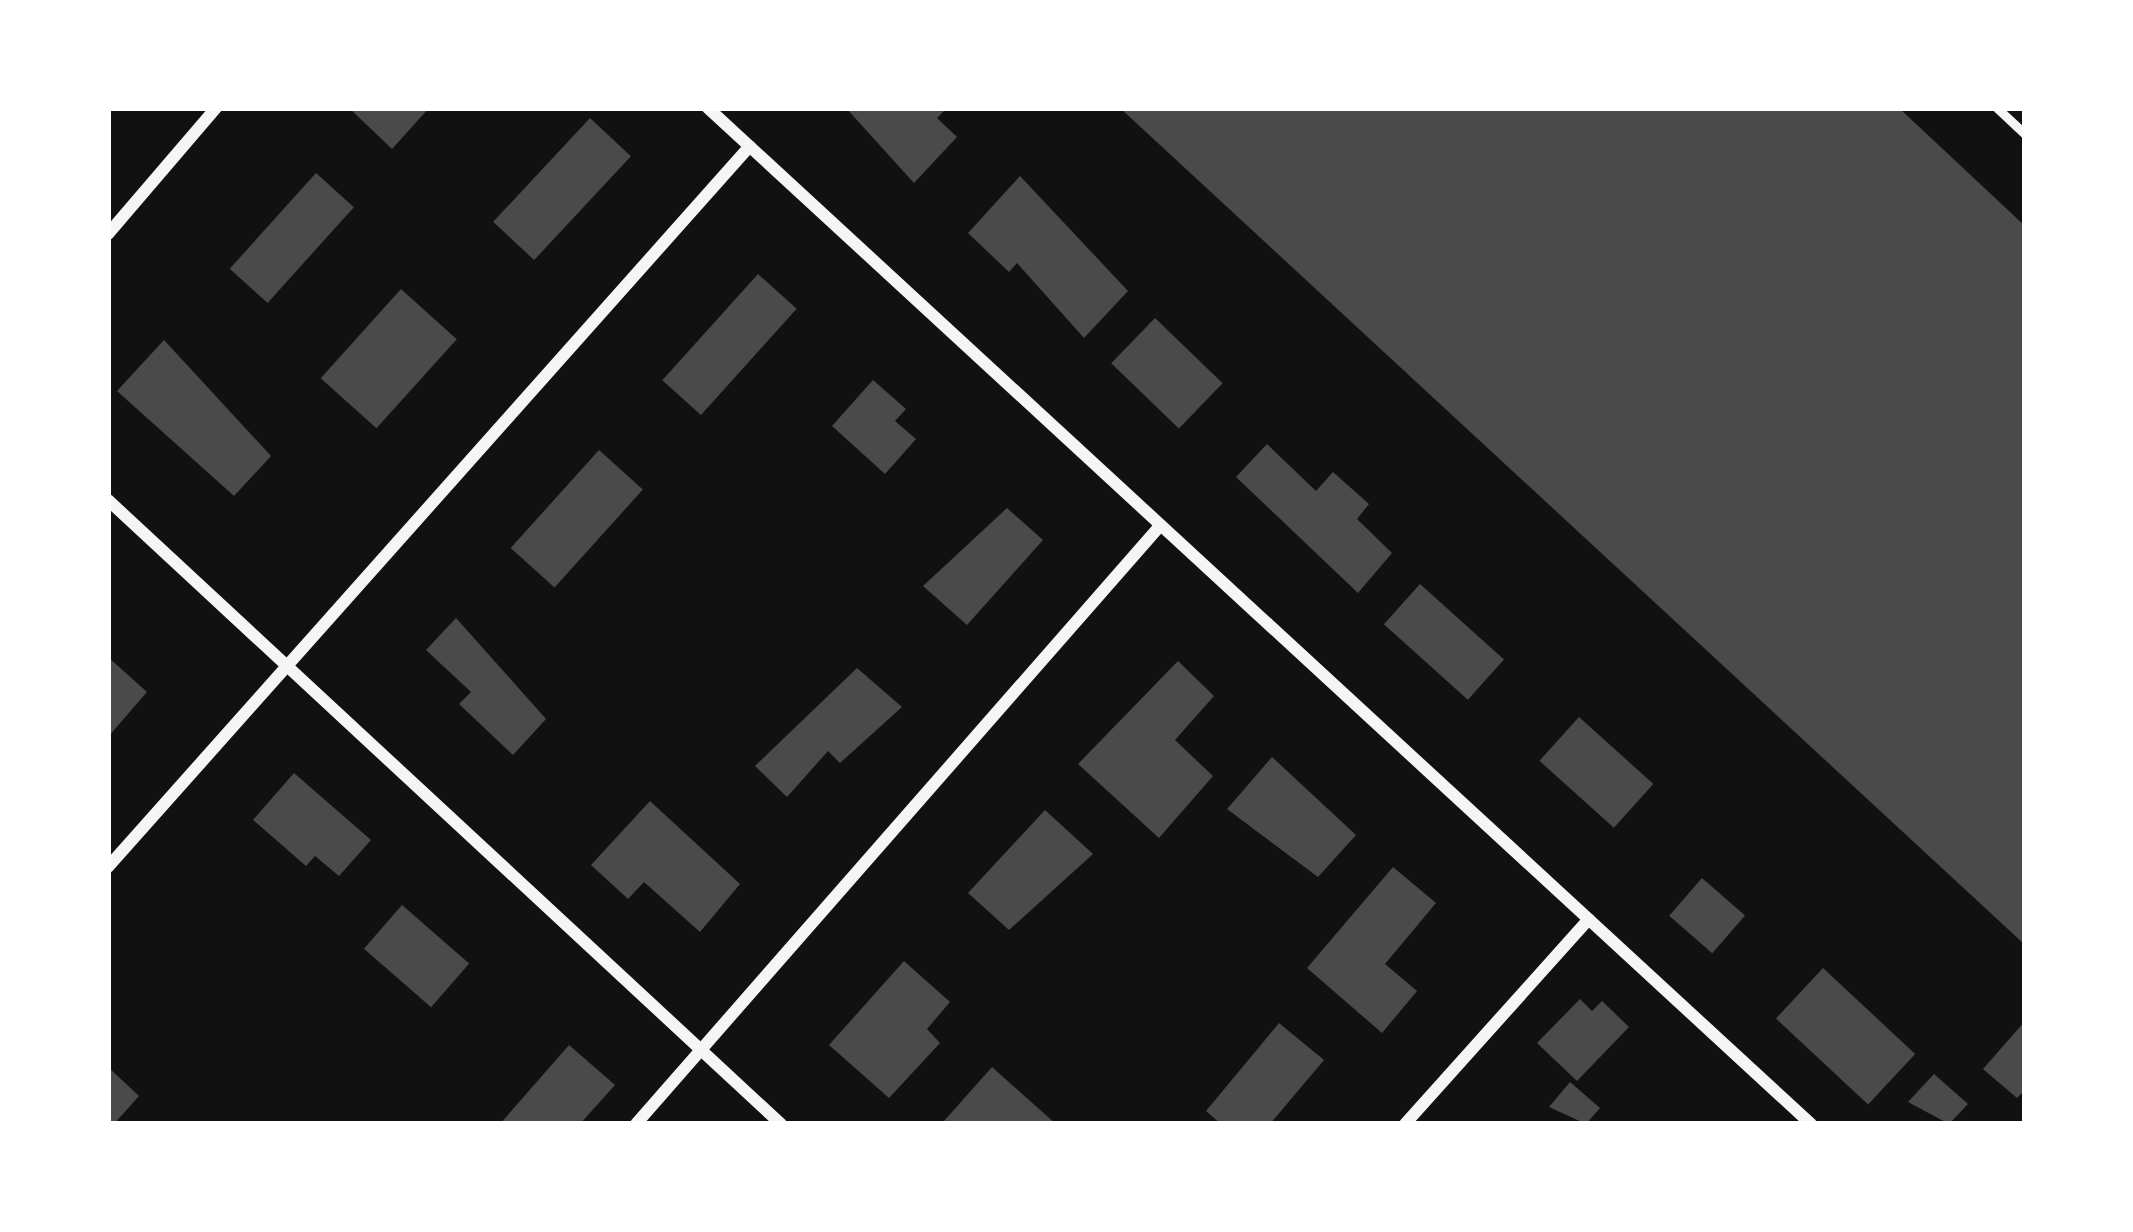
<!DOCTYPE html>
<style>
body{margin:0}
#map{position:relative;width:2133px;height:1232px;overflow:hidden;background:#111;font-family:"Sofia Sans Condensed",sans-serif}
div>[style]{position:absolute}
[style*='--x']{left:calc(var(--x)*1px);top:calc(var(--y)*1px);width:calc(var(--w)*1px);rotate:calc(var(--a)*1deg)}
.building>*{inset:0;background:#4a4a4a;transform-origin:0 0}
.service>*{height:9px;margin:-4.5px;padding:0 4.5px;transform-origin:4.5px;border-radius:4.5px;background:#f5f5f5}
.minor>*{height:12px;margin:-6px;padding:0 6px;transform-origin:6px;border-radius:6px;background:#f5f5f5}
span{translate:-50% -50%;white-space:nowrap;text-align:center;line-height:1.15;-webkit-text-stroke:12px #fff;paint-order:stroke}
.frame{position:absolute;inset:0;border:111px solid #fff;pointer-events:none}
</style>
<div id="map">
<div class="building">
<i style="clip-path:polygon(349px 108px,429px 108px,392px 149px)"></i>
<i style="clip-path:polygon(846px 108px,947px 108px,937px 118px,957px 137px,914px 183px)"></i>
<i style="clip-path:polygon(1120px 108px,1899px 108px,2025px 226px,2023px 943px)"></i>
<i style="left:590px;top:118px;width:56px;height:142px;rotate:43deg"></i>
<i style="left:316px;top:173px;width:51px;height:129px;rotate:42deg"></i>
<i style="clip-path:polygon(1020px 176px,1128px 291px,1084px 338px,1017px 263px,1009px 272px,968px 233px)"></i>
<i style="left:758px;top:274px;width:52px;height:143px;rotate:42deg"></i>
<i style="left:401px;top:289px;width:75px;height:120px;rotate:42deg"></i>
<i style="left:1155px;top:318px;width:94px;height:63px;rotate:44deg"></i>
<i style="clip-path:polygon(164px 340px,271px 456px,234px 496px,117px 391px)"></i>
<i style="clip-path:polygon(873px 380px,906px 409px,895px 421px,916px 439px,885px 474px,832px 426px)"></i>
<i style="clip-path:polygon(1267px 444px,1316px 491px,1333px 472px,1369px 504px,1357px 519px,1392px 553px,1358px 593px,1236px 477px)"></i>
<i style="left:599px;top:450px;width:59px;height:132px;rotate:42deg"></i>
<i style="clip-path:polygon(1007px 508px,1043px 540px,967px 625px,923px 586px)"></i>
<i style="left:1420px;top:584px;width:113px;height:54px;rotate:42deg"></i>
<i style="clip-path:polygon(456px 618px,546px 719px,513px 755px,459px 704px,471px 692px,426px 650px)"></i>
<i style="clip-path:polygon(108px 657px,147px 692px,108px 737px)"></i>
<i style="clip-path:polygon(1178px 661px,1214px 696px,1175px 740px,1213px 776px,1159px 838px,1078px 764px)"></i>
<i style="clip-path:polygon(857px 668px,902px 707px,840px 763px,828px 751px,787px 797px,755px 766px)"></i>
<i style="left:1579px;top:717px;width:100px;height:59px;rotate:42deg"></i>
<i style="clip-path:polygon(1272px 757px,1356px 835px,1318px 877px,1227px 809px)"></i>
<i style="clip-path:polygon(294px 773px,371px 840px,339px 876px,315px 856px,306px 866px,253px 820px)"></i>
<i style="clip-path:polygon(650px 801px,740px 884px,700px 932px,644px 882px,628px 899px,591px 865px)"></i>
<i style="clip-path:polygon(1045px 810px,1093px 854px,1009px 930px,968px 893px)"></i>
<i style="clip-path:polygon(1393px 867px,1436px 903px,1385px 964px,1417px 991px,1382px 1033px,1307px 968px)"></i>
<i style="left:1702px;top:878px;width:57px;height:50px;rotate:41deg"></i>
<i style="left:402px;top:905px;width:89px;height:58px;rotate:41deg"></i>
<i style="clip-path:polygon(904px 961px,950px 1002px,927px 1029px,940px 1043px,889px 1098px,829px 1045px)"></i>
<i style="left:1823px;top:968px;width:126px;height:69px;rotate:43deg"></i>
<i style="clip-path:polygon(1580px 999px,1592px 1011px,1602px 1001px,1629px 1027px,1577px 1081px,1537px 1043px)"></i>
<i style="clip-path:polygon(2025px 1021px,2025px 1090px,2017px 1098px,1983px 1069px)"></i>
<i style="clip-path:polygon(1279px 1023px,1324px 1060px,1270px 1124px,1221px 1124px,1206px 1111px)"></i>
<i style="clip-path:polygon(569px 1045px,615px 1085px,580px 1124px,500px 1124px)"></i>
<i style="clip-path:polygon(108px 1067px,139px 1096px,114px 1124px,108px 1124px)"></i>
<i style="clip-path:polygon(992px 1067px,1056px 1124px,944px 1121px)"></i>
<i style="clip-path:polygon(1934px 1074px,1968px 1104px,1949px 1124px,1908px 1102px)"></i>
<i style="clip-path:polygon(1570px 1082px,1600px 1108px,1586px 1124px,1549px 1107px)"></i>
</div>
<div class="service">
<i style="--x:1997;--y:108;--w:38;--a:43"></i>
</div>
<div class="minor">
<i style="--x:708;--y:108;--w:1500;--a:42.65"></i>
<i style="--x:108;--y:234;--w:166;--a:-49.4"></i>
<i style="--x:108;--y:500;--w:918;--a:42.84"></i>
<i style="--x:108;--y:867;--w:965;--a:-48.32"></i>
<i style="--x:636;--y:1124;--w:794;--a:-48.78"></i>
<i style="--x:1405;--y:1124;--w:275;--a:-48.1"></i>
</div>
<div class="frame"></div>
</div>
